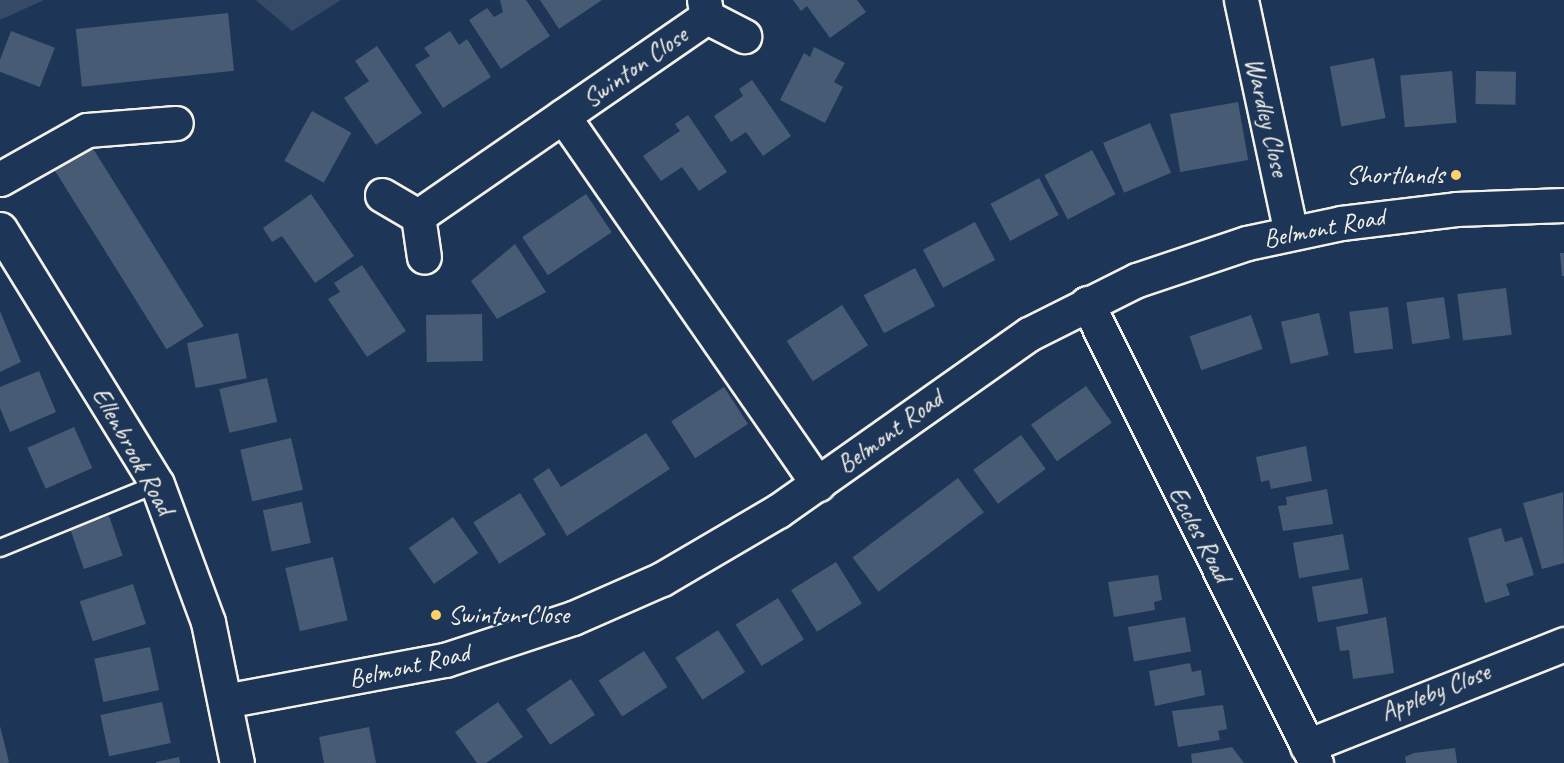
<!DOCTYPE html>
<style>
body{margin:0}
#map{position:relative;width:1564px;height:763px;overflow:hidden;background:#1d3557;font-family:Caveat,sans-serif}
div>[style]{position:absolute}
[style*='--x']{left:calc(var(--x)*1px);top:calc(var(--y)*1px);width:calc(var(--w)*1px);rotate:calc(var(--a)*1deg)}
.green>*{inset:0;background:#354a67}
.building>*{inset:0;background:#485b74;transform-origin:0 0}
.roads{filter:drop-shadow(2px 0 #f4f1e8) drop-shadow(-2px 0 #f4f1e8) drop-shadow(0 2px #f4f1e8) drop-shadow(0 -2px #f4f1e8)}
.service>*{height:16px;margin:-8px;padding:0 8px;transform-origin:8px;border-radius:8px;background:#1d3557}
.minor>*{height:33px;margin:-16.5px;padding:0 16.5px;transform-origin:16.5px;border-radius:16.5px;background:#1d3557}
.tertiary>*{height:33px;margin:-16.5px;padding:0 16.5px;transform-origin:16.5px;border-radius:16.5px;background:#1d3557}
.dots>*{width:16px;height:16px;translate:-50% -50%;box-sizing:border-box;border:3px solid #1d3557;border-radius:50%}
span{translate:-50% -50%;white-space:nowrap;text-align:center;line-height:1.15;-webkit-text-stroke:4.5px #1d3557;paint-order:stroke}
.street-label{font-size:26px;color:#f4f1e8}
.poi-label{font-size:26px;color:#f4f1e8}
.right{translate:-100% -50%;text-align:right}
.left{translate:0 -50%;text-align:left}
</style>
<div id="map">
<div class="green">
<i style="clip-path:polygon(0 0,44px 0,0 20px)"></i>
<i style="clip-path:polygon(256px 0,341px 0,292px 31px)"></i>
</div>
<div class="building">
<i style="clip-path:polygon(500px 0,526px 0,550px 36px,501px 69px,469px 20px,487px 8px,494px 17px,503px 12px)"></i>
<i style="clip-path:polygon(540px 0,602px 0,559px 29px)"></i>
<i style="clip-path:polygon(793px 0,857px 0,866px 12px,830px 38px,807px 6px,801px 11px)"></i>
<i style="left:228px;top:13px;width:58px;height:153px;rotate:84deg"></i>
<i style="left:11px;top:31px;width:47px;height:42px;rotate:21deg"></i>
<i style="clip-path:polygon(450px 31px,459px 45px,467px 39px,491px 77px,443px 108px,415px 65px,430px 56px,424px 48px)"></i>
<i style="clip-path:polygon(377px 46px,422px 113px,376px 145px,344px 98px,369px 81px,355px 61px)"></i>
<i style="clip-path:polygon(814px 47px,845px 63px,834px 82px,843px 87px,825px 123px,780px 100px,804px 53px,810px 57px)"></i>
<i style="left:1374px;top:58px;width:61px;height:45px;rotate:79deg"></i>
<i style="left:1452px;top:71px;width:52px;height:52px;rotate:85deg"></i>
<i style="left:1476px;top:71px;width:40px;height:33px;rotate:1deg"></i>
<i style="clip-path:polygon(752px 80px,791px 136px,763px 156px,746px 132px,731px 142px,714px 116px,743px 96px,739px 89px)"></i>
<i style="left:1238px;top:102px;width:59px;height:69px;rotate:80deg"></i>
<i style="left:312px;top:111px;width:45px;height:57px;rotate:29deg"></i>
<i style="clip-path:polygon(688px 115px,727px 172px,699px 191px,682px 167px,661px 181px,643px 156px,680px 131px,675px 124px)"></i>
<i style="left:1150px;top:123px;width:54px;height:51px;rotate:67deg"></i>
<i style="left:92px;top:147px;width:211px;height:44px;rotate:58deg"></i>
<i style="left:1092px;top:150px;width:50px;height:54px;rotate:62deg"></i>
<i style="left:1039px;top:178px;width:42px;height:55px;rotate:62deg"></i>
<i style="clip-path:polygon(311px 194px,354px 256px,315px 283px,282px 236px,272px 242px,263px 228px)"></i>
<i style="left:586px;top:194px;width:46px;height:77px;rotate:56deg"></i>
<i style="left:975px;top:222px;width:43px;height:59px;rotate:62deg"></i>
<i style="clip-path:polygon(515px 244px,546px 292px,497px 319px,471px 281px)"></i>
<i style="clip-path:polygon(1560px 253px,1564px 253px,1564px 276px,1562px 276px)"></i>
<i style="clip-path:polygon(362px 265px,406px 331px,367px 357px,328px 299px,340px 292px,334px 283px)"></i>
<i style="left:915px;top:268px;width:43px;height:58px;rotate:62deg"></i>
<i style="left:1506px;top:288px;width:47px;height:49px;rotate:83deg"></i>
<i style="left:1444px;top:297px;width:42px;height:38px;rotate:82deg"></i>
<i style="left:842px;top:305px;width:48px;height:66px;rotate:57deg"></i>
<i style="left:1388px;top:307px;width:42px;height:39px;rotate:83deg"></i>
<i style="clip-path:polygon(0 311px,21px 362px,0 372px)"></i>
<i style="left:1319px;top:313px;width:43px;height:39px;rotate:77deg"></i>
<i style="left:482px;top:314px;width:47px;height:56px;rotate:89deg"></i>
<i style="left:1251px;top:315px;width:36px;height:65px;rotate:71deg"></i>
<i style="left:238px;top:333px;width:46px;height:52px;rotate:79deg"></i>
<i style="clip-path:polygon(39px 371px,56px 412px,10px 432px,0 408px,0 387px)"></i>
<i style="left:267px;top:378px;width:45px;height:49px;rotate:77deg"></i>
<i style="left:1086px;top:386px;width:45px;height:67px;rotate:55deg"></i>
<i style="left:724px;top:387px;width:44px;height:63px;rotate:57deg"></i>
<i style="left:74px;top:427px;width:45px;height:51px;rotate:66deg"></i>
<i style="clip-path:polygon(646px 433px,670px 469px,567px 536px,533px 479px,549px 468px,561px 487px)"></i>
<i style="left:1021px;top:435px;width:42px;height:59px;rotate:54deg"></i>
<i style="left:291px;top:438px;width:53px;height:52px;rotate:77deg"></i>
<i style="clip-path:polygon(1306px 446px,1312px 481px,1271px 489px,1269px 480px,1261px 482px,1256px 457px)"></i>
<i style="left:958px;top:478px;width:43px;height:132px;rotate:53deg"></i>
<i style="clip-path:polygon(1327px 489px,1333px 524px,1283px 531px,1278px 506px,1287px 505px,1286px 497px)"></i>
<i style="clip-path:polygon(1563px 492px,1564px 563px,1542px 569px,1523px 503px)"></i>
<i style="left:520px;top:493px;width:49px;height:55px;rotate:58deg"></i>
<i style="left:302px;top:502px;width:42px;height:40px;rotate:78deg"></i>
<i style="left:109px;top:516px;width:42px;height:41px;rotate:71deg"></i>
<i style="left:453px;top:517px;width:44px;height:54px;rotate:55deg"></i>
<i style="clip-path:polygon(1501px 528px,1505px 542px,1522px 537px,1534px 575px,1506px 584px,1510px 595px,1485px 603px,1468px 538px)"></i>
<i style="left:1343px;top:534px;width:36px;height:51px;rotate:80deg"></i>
<i style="left:333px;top:557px;width:65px;height:49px;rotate:77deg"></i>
<i style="left:836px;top:562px;width:49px;height:53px;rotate:58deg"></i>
<i style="clip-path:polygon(1158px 575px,1162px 600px,1154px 602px,1155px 610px,1114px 617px,1108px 582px)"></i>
<i style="left:1362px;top:578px;width:36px;height:51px;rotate:80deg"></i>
<i style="left:133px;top:584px;width:42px;height:56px;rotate:72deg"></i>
<i style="left:778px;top:598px;width:49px;height:50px;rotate:58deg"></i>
<i style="left:1185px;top:617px;width:35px;height:58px;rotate:80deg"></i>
<i style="clip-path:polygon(1386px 617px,1394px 673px,1353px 679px,1349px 650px,1340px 651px,1336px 627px)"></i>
<i style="left:718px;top:630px;width:50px;height:51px;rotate:57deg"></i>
<i style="left:150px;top:647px;width:44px;height:57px;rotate:78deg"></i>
<i style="left:644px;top:651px;width:43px;height:54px;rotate:57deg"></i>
<i style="clip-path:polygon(1190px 663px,1192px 672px,1201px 670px,1205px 695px,1155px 706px,1149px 671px)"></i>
<i style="left:571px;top:679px;width:43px;height:54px;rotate:56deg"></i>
<i style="left:162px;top:702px;width:42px;height:63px;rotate:78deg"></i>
<i style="clip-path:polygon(498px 702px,523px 737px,486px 763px,477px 763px,455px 732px)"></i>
<i style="clip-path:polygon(1223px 705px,1227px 729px,1218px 731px,1220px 740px,1178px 747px,1172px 711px)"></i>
<i style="clip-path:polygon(0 726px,9px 762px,7px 763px,0 763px)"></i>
<i style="clip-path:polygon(369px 727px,376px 763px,324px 763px,319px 737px)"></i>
<i style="clip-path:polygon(1232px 747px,1244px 763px,1192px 763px,1191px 754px)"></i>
<i style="clip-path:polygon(1455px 748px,1457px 763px,1406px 763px,1405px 757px,1414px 753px)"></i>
<i style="clip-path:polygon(179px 757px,180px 763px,156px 763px,156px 762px)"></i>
</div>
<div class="roads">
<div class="service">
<i style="--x:0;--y:548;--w:170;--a:-22.2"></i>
</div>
<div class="minor">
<i style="--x:704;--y:0;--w:17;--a:80"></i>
<i style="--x:707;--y:17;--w:42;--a:27.2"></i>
<i style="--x:1241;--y:0;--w:238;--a:77.9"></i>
<i style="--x:563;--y:116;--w:448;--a:55.3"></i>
<i style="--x:0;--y:179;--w:100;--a:-29.4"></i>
<i style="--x:87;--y:130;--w:89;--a:-4.5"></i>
<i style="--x:382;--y:195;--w:42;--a:30.3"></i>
<i style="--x:418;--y:216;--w:41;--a:81.7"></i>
<i style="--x:418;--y:216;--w:351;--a:-34.6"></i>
<i style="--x:1087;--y:303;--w:514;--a:63.53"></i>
<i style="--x:1307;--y:746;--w:277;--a:-21.6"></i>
</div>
<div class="tertiary">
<i style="--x:0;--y:229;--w:299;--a:58.4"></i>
<i style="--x:157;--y:484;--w:147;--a:69.7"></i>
<i style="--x:208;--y:622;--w:144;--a:78.4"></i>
<i style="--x:225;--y:701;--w:224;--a:-10.6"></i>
<i style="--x:445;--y:660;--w:135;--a:-18.2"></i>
<i style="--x:573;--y:618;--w:97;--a:-23.7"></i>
<i style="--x:662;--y:579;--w:134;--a:-30.4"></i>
<i style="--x:778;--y:511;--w:307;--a:-35.2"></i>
<i style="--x:1029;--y:334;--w:121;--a:-26.6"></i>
<i style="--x:1137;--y:280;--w:116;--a:-18.6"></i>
<i style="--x:1247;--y:243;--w:96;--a:-12"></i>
<i style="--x:1341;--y:223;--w:116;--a:-6.9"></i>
<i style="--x:1456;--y:209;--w:108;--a:-2.1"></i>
</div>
</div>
<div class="dots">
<i style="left:1456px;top:175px;background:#ffd166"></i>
<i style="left:436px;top:615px;background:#ffd166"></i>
</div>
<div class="street-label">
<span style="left:635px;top:67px;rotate:-35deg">Swinton Close</span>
<span style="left:1267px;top:117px;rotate:77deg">Wardley Close</span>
<span style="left:1324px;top:228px;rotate:-11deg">Belmont Road</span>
<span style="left:890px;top:432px;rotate:-36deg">Belmont Road</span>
<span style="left:133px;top:451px;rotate:61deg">Ellenbrook Road</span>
<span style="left:1200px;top:534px;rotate:62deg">Eccles Road</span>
<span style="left:409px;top:666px;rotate:-13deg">Belmont Road</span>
<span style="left:1435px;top:692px;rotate:-22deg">Appleby Close</span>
</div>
<div class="poi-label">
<span class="right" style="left:1444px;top:175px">Shortlands</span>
<span class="left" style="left:448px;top:615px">Swinton Close</span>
</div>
</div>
